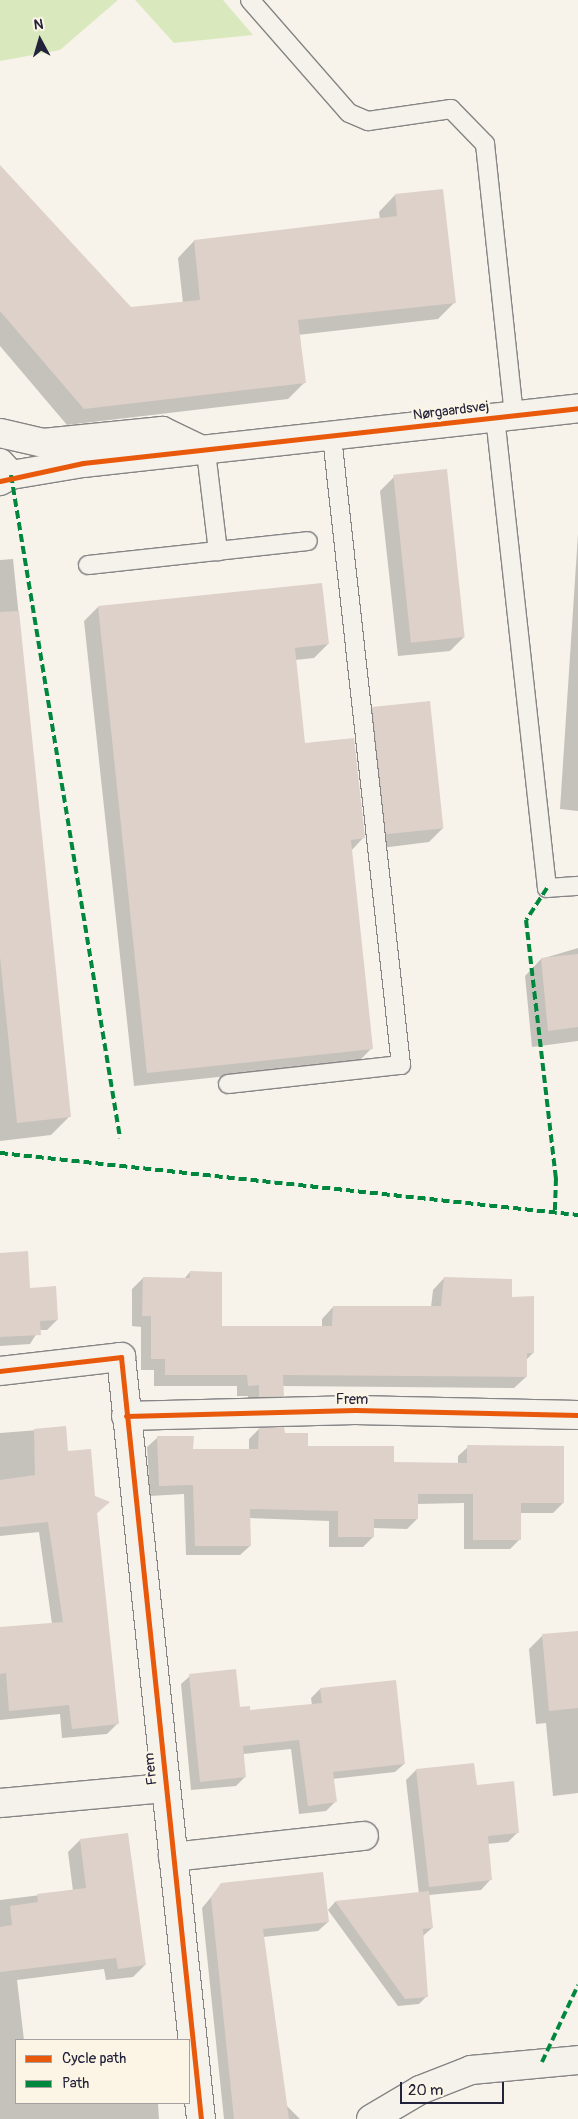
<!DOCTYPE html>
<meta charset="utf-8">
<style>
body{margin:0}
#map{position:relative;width:578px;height:2119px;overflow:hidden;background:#f7f3ea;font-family:Pangolin,sans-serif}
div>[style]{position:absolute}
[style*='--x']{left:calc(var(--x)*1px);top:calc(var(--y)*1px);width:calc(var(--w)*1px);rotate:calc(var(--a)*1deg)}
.green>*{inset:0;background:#dae9bd}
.shadow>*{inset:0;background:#0003}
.building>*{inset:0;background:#ded1ca;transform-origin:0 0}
.roads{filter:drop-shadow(1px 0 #868485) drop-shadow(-1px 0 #868485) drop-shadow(0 1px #868485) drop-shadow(0 -1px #868485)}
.lane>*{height:18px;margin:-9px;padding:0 9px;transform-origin:9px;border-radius:9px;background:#f5f2ec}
.street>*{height:28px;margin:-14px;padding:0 14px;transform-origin:14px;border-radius:14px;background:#f5f2ec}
.secondary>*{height:28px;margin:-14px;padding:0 14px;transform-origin:14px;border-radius:14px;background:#f5f2ec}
.quiet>*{height:4px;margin-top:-2px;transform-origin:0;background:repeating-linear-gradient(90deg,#00873e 0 8px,transparent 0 12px)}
.cycleway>*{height:5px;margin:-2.5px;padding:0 2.5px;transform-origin:2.5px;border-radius:2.5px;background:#e8590c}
span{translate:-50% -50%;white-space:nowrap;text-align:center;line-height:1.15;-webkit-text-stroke:4.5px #fcf5e5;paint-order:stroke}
.street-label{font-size:14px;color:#22223b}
.legend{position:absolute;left:15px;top:2039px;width:175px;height:65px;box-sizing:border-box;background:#fcf5e5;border:1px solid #a5a1a1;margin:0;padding:6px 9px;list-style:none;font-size:15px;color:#22223b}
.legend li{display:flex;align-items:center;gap:10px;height:25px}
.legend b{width:25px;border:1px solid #a5a1a1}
.north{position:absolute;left:15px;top:15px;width:50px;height:50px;-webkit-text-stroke:4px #fcf5e5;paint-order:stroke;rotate:354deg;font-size:14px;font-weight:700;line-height:20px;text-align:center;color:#22223b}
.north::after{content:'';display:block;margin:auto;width:18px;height:22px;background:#22223b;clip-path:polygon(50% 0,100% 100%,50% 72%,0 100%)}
.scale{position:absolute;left:400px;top:2082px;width:104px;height:22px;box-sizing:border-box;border:2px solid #22223b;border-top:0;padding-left:6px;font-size:15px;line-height:18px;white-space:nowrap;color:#22223b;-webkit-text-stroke:4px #fcf5e5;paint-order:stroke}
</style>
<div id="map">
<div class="green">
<i style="clip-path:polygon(0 0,118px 0,60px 50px,0 61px)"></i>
<i style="clip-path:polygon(135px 0,223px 0,253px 35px,174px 43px)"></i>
</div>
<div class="shadow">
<i style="clip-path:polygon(0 191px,130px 308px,183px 303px,178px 258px,194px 241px,380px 220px,379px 212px,395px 195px,454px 303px,438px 319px,298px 335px,304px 383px,288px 399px,67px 425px,0 346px)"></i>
<i style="clip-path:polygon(394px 477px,464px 637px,450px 651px,398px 656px,380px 491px)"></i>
<i style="clip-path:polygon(578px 534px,578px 811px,560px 809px)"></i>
<i style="clip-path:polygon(13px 559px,70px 1116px,51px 1135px,0 1141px,0 560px)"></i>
<i style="clip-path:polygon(321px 584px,328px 644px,314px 658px,295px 660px,304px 744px,364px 837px,351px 851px,372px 1048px,358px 1062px,134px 1086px,84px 621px,98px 607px)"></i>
<i style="clip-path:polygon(373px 708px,443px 828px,429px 842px,373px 849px,359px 722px)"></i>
<i style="clip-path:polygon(578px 948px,578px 1041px,532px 1047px,525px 976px,541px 959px)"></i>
<i style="clip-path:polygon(0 1254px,57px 1320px,47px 1330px,39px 1330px,30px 1344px,0 1346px)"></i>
<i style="clip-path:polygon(190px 1272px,221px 1327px,322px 1327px,322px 1319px,333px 1307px,431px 1307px,433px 1290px,444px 1278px,511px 1298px,533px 1353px,526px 1360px,526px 1377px,514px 1388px,282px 1386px,282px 1396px,271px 1407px,248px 1408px,248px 1396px,237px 1396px,237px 1386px,154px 1386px,154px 1370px,141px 1370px,141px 1327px,132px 1326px,132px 1289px,143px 1278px,184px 1279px)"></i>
<i style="clip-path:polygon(64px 1428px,67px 1452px,94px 1496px,108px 1502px,96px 1514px,117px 1724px,107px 1734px,62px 1738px,60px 1714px,0 1720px,0 1628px,52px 1624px,39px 1532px,0 1536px,0 1433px)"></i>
<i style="clip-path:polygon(259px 1429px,283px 1434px,307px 1447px,393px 1463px,458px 1464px,458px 1456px,468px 1447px,563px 1503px,553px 1513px,520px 1513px,520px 1539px,510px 1549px,464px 1549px,464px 1503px,417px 1504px,417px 1519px,407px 1529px,373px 1528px,373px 1537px,363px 1547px,329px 1547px,329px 1521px,249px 1518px,250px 1546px,240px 1555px,186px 1555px,184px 1494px,150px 1496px,147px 1447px,157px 1438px,192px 1450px,249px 1450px,249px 1439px)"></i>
<i style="clip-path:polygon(578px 1632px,578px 1793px,553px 1796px,546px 1723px,536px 1724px,529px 1649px,542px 1636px)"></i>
<i style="clip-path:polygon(190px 1676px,249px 1712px,312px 1705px,311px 1698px,320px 1689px,404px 1764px,395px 1772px,332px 1779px,335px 1802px,326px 1811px,299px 1814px,291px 1749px,243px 1754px,245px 1777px,236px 1786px,191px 1790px,181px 1684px)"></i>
<i style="clip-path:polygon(416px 1770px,476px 1786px,518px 1832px,508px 1842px,487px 1844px,491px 1879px,481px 1890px,429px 1895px,432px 1928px,423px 1936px,427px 1996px,419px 2004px,398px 2006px,328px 1910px,335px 1902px,419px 1894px,406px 1780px)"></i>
<i style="clip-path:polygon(80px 1840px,145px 1965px,133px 1977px,106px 1980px,104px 1969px,17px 1980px,24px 2040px,16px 2040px,16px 2103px,158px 2103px,159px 2119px,0 2119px,0 1900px,73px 1891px,68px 1852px)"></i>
<i style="clip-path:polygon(222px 1884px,328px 1922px,318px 1931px,263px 1937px,286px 2105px,300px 2119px,224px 2119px,202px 1908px)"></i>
</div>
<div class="building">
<i style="clip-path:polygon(0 165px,131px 307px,200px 300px,194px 240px,397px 216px,395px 194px,443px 189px,456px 303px,298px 320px,306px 383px,84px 409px,0 311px)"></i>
<i style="left:447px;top:469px;width:169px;height:54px;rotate:84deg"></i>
<i style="clip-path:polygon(322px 583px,329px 644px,295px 648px,305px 743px,354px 738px,365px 838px,351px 840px,373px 1049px,147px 1073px,98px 606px)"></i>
<i style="clip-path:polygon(19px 611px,71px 1117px,17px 1123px,0 957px,0 612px)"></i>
<i style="left:430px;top:701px;width:128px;height:58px;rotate:84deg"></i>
<i style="clip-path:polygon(578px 954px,578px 1027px,548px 1031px,541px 958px)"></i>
<i style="clip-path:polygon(28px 1251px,30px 1288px,56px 1286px,58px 1320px,40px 1321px,41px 1335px,0 1337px,0 1253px)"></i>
<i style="clip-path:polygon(190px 1271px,222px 1272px,222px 1326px,332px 1326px,333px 1306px,441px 1306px,444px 1277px,512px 1279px,512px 1297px,534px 1296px,534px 1353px,527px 1353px,527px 1377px,283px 1375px,284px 1396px,259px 1397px,259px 1385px,248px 1386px,247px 1375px,165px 1375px,165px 1359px,151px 1359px,151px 1316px,142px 1316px,143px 1277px,190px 1278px)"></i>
<i style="clip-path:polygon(66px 1426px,68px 1451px,91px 1449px,95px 1496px,110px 1502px,97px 1513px,119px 1724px,72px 1729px,69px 1705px,9px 1711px,6px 1673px,0 1674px,0 1627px,63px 1622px,48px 1522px,0 1527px,0 1480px,35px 1475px,34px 1429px)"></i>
<i style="clip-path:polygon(284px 1427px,285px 1433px,308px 1433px,308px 1446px,394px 1446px,394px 1462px,467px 1463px,467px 1445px,564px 1446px,564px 1503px,521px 1503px,521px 1540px,473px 1540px,473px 1494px,418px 1494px,418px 1519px,374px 1519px,374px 1537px,338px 1537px,338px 1511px,250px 1509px,251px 1546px,195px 1546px,193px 1485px,159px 1486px,157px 1436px,194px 1436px,193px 1449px,258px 1449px,259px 1428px)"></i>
<i style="clip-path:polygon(578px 1631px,578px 1708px,549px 1711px,542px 1634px)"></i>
<i style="clip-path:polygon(236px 1669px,240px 1707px,250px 1706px,250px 1710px,322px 1703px,320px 1688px,396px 1680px,405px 1764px,333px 1772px,337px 1802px,308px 1806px,299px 1740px,243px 1746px,246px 1777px,200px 1782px,189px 1674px)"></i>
<i style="clip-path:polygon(474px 1763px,477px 1785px,514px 1781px,519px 1833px,488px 1836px,492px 1880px,429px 1887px,416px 1769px)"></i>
<i style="clip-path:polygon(128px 1833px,146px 1965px,118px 1969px,116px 1958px,0 1972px,0 1927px,12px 1925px,10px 1906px,38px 1902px,37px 1894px,86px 1888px,80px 1839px)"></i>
<i style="clip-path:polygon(323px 1872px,329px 1922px,263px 1929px,289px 2119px,234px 2119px,211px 1897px,221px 1883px)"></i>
<i style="clip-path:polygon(429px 1891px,433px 1928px,423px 1929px,428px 1997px,405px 1999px,335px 1901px)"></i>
</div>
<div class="roads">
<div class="lane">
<i style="--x:250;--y:0;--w:150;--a:48.8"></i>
<i style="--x:349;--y:113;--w:21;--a:23"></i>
<i style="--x:368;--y:121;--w:84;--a:-8.2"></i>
<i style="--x:451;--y:109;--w:49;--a:45.8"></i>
<i style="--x:485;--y:144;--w:273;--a:83.9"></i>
<i style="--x:495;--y:417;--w:474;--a:83.7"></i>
<i style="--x:547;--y:888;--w:31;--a:-4"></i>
<i style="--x:206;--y:452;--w:100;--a:83.1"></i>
<i style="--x:88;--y:565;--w:221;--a:-6.2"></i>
<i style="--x:228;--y:1084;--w:174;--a:-6.3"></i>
<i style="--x:401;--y:1065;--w:632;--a:-96.27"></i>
</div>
<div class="street">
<i style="--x:11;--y:475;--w:73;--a:-9.5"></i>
<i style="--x:83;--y:463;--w:498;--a:-6.3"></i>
<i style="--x:0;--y:1371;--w:122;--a:-6.6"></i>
<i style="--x:121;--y:1357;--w:766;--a:84.01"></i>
<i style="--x:126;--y:1416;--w:229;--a:-1.5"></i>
<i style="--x:355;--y:1410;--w:223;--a:1.3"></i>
<i style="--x:0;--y:1803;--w:165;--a:-5.2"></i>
<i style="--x:173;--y:1857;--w:192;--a:-6.3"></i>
<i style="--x:371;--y:2119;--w:57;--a:-30.6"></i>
<i style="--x:420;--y:2090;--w:55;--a:-21.4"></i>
<i style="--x:471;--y:2070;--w:107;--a:-5.3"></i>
</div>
<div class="secondary">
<i style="--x:0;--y:433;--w:44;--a:13.1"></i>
<i style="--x:43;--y:443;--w:120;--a:-5.8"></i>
<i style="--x:162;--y:431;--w:49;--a:25.5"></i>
<i style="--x:0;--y:463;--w:16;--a:47"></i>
<i style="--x:11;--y:475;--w:13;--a:151"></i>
</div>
</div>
<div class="quiet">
<i style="--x:11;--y:475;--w:672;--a:80.66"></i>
<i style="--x:547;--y:888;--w:38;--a:123"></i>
<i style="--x:526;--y:920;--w:260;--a:83.4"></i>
<i style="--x:556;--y:1178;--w:34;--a:92"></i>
<i style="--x:0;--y:1153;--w:581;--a:6.12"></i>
<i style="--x:542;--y:2062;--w:85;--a:-64.9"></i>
</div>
<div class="cycleway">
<i style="--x:0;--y:481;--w:85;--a:-12.2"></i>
<i style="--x:83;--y:463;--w:498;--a:-6.3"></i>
<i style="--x:0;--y:1371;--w:122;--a:-6.6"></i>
<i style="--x:121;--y:1357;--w:766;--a:84.01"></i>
<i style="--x:126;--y:1416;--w:229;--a:-1.5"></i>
<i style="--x:355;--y:1410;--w:223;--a:1.3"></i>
</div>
<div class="street-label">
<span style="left:451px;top:411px;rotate:-7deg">Nørgaardsvej</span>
<span style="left:352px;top:1400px">Frem</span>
<span style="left:151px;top:1769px;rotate:-96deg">Frem</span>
</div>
<ul class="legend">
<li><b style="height:6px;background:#e8590c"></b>Cycle path</li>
<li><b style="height:6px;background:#00873e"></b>Path</li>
</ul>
<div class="north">N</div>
<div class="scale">20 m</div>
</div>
